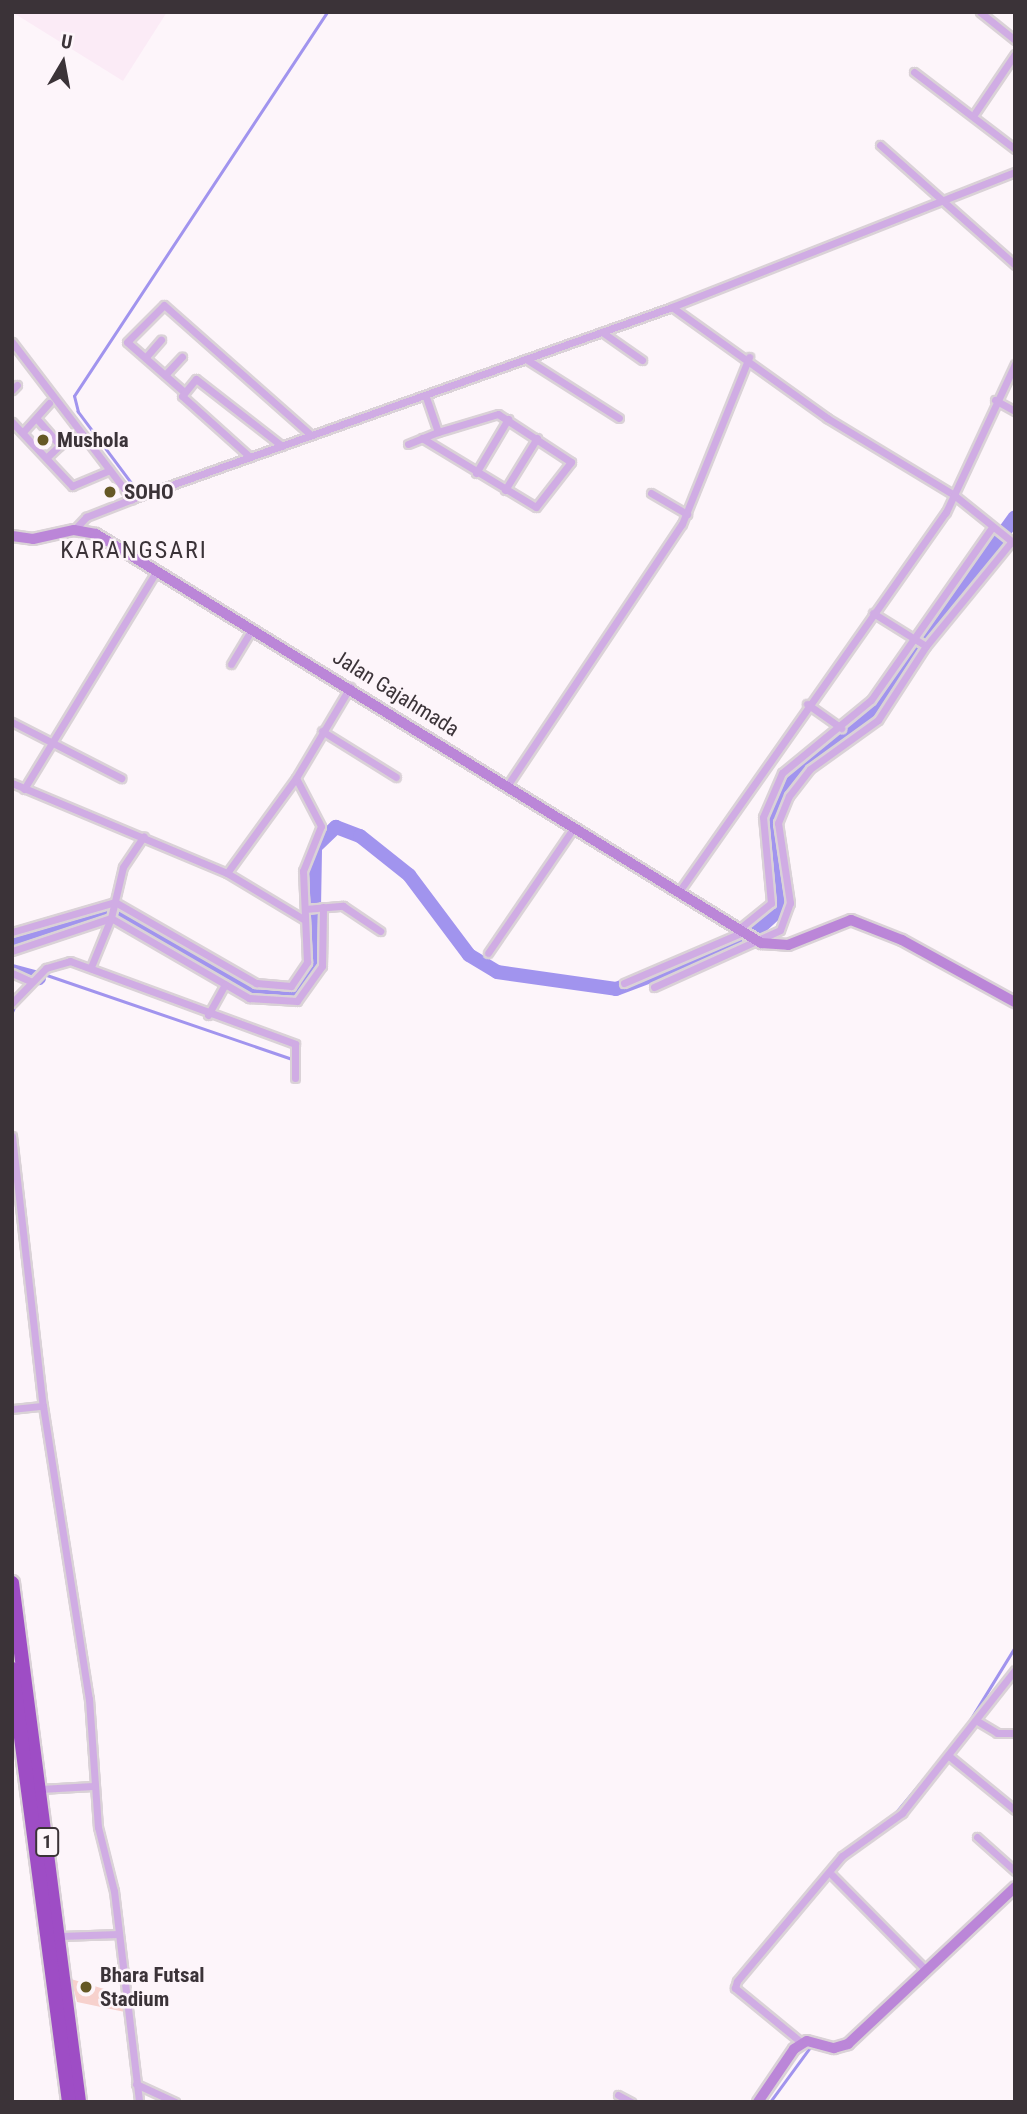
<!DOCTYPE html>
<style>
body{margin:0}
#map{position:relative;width:1027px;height:2114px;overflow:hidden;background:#fdf5fa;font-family:"Roboto Condensed",sans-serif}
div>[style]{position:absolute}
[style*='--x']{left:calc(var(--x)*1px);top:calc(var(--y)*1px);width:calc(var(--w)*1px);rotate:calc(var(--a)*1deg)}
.built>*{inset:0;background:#fbebf6}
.green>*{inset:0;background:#f7d1cd}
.stream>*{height:2.5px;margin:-1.25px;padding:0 1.25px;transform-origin:1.25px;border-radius:1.25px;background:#a194ee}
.river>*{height:14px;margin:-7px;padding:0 7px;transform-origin:7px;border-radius:7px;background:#a194ee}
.roads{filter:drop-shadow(2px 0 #dad2d7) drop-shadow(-2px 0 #dad2d7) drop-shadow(0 2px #dad2d7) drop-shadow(0 -2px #dad2d7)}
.street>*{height:7px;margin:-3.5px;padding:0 3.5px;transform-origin:3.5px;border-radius:3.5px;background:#d0ace4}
.secondary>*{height:10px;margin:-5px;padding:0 5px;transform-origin:5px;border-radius:5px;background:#bb86d8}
.highway>*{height:14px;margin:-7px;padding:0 7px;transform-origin:7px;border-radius:7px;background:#9e4dc5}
.dots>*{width:19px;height:19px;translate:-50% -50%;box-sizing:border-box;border:4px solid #fdf5fa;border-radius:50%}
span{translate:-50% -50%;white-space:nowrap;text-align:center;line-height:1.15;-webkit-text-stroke:5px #fdf5fa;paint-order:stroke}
.shield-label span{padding:2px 5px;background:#fdf5fa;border:2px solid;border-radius:5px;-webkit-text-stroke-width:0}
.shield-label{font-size:19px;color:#3b3338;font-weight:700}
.poi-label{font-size:21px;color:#3b3338;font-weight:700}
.left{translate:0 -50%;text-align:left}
.street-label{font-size:21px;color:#3b3338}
.quarter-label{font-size:24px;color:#3b3338;letter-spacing:2px}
.frame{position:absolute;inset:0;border:14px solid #3b3338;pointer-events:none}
.north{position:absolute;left:28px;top:28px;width:70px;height:70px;-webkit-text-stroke:5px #fdf5fa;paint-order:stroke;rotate:10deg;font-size:19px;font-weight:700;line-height:28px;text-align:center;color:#3b3338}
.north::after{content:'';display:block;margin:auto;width:24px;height:32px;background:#3b3338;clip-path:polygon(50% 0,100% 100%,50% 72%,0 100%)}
</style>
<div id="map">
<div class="built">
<i style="clip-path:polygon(12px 12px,167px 12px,123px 81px)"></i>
</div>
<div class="green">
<i style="clip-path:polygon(71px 1979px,124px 1995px,125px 2012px,77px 2002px)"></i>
</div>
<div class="stream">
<i style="--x:137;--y:491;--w:99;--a:-126.8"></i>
<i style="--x:78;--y:412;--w:16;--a:-104"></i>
<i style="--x:74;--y:396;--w:460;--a:-56.6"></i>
<i style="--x:44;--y:974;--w:265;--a:18.9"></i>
<i style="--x:12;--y:1012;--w:12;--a:-66"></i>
<i style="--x:967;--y:1725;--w:92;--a:-58.4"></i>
<i style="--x:892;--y:1817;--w:85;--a:-50.3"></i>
<i style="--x:949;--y:1956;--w:67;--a:-43.2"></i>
<i style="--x:849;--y:2049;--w:16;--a:-40"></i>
<i style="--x:770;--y:2102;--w:69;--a:-53.8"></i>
</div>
<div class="river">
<i style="--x:12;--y:942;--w:90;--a:-20"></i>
<i style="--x:97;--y:911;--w:21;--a:3"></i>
<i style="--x:118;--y:912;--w:145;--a:30.3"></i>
<i style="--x:243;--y:985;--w:49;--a:11.8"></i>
<i style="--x:291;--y:995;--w:37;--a:-54"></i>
<i style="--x:313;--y:965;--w:118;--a:-89"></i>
<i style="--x:315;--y:847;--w:29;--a:-44"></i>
<i style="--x:336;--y:827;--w:26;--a:21"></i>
<i style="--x:360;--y:836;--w:63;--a:38.5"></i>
<i style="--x:409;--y:875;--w:100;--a:53.1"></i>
<i style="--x:469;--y:955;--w:33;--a:31"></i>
<i style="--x:497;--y:972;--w:120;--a:8.1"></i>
<i style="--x:616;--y:989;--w:139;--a:-20.7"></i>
<i style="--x:746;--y:940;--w:43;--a:-42.2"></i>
<i style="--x:778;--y:911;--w:28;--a:-86"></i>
<i style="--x:780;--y:883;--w:50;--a:-101.5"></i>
<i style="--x:770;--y:834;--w:51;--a:-74.1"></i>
<i style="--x:784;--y:785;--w:26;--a:-50"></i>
<i style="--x:801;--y:765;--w:90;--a:-35.5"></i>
<i style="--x:874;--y:713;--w:241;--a:-54.3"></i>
<i style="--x:12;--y:971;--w:28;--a:15"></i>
</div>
<div class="roads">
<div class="street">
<i style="--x:980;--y:12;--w:45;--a:38.7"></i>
<i style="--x:914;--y:72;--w:127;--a:37.3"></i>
<i style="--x:975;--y:113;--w:71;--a:-55.9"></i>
<i style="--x:880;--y:145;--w:181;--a:41.6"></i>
<i style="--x:672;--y:307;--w:191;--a:35.6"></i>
<i style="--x:827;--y:418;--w:149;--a:31.2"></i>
<i style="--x:954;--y:495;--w:77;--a:38.7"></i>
<i style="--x:602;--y:332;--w:49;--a:35"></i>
<i style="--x:12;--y:342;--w:198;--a:52.6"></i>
<i style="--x:146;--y:357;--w:23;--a:-49"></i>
<i style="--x:526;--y:359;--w:110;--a:32.4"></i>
<i style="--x:165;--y:375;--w:25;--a:-47"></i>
<i style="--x:12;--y:390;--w:7;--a:-45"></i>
<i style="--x:183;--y:391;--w:74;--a:-138.8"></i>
<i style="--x:127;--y:342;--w:52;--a:-45"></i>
<i style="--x:164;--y:305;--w:196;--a:41.5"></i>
<i style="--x:995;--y:400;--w:23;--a:29"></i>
<i style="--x:37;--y:419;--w:35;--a:49"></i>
<i style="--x:60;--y:445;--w:16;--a:137"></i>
<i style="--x:12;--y:422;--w:88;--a:46.8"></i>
<i style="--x:72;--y:486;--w:41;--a:-22.8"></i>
<i style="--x:23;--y:432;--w:39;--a:-48"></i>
<i style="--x:422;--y:438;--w:133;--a:31.2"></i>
<i style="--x:536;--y:507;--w:57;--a:-52.1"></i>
<i style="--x:571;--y:462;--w:87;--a:-146.7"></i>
<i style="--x:498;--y:414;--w:63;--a:163.3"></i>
<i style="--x:438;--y:432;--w:39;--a:-109"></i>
<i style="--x:408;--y:444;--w:32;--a:-22"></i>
<i style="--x:250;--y:457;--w:91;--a:-138.1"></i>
<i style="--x:182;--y:396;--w:22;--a:-51"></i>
<i style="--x:196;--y:379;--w:109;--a:37.9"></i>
<i style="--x:476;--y:473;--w:63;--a:-59.3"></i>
<i style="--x:505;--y:490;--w:61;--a:-58.4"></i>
<i style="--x:651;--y:493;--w:42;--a:30.3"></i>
<i style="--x:74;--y:530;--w:18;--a:-47"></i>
<i style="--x:86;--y:517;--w:49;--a:-21.4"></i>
<i style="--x:132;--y:499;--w:573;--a:-19.57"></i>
<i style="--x:672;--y:307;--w:369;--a:-21.5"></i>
<i style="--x:873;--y:613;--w:62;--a:31.9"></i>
<i style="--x:231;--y:664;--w:41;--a:-59"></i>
<i style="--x:807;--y:704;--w:42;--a:35.2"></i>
<i style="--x:12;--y:722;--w:123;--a:27.2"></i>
<i style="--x:322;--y:731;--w:87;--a:31.9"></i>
<i style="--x:12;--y:783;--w:233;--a:22.7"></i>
<i style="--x:227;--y:873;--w:91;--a:31.1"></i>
<i style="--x:507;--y:786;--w:315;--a:-56.3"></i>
<i style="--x:682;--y:524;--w:180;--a:-68.1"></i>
<i style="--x:24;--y:789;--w:256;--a:-58.7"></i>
<i style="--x:227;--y:873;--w:117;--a:-54"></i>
<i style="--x:678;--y:893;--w:466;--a:-54.9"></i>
<i style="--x:946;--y:512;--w:163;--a:-65"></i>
<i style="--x:305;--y:909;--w:38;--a:-5"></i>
<i style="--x:343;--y:906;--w:45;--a:34"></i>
<i style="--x:739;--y:929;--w:41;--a:-39.1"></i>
<i style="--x:771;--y:903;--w:86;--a:-95.3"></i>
<i style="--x:763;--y:817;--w:48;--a:-66.6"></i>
<i style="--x:782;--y:773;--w:115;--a:-39.4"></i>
<i style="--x:871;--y:700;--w:211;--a:-55"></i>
<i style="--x:12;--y:932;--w:107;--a:-16.2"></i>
<i style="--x:115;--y:902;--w:163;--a:29.9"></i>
<i style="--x:256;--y:983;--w:35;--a:5"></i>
<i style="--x:291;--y:986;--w:29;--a:-56"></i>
<i style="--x:307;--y:962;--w:91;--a:-92.5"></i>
<i style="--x:303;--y:871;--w:48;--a:-68.2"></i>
<i style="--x:321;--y:826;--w:54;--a:-117.5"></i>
<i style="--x:296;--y:778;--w:106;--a:-59.3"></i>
<i style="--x:12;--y:951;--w:104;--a:-18.4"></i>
<i style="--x:111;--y:918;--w:160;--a:30.1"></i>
<i style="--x:249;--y:998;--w:48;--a:3.6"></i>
<i style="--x:297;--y:1001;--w:43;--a:-54.5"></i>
<i style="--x:322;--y:966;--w:59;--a:-89"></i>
<i style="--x:488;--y:953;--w:150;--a:-55.6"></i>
<i style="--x:91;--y:967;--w:53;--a:-67.8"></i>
<i style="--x:111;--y:918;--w:52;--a:-76.8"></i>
<i style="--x:123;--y:867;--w:37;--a:-56"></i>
<i style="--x:12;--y:973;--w:20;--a:24"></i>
<i style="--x:624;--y:983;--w:129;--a:-23.2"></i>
<i style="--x:654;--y:987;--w:138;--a:-24.3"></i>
<i style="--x:780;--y:930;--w:29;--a:-70"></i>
<i style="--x:790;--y:903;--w:81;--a:-98.5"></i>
<i style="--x:778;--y:823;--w:29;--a:-68"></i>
<i style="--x:789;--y:796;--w:34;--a:-52"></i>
<i style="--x:810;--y:769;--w:84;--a:-35.8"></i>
<i style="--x:878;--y:720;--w:88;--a:-57"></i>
<i style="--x:926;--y:646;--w:134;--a:-50.7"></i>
<i style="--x:12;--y:1003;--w:49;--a:-45.8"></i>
<i style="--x:46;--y:968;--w:25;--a:-16"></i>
<i style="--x:70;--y:961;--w:240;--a:20.2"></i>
<i style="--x:295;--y:1044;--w:34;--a:90"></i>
<i style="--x:208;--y:1015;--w:35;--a:-61"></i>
<i style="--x:12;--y:1136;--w:272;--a:83.5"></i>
<i style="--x:43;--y:1406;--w:297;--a:81.1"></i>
<i style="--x:89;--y:1699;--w:128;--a:86"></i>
<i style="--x:98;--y:1827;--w:66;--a:76"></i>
<i style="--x:114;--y:1891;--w:212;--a:83.2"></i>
<i style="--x:12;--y:1409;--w:31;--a:-6"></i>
<i style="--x:979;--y:1722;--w:21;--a:31"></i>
<i style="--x:997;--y:1733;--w:18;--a:0"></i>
<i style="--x:949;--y:1756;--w:85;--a:39.3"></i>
<i style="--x:40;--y:1789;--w:53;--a:-3.2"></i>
<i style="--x:977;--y:1837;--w:51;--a:41.8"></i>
<i style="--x:832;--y:1875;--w:131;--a:45.3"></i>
<i style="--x:60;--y:1936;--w:59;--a:-1.9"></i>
<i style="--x:802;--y:2043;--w:87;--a:-140.6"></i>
<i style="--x:735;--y:1988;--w:7;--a:-74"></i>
<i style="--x:737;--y:1981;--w:163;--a:-50"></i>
<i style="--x:842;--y:1856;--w:74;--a:-35.6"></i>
<i style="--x:902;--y:1813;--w:182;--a:-51.7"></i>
<i style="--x:136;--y:2084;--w:43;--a:24.8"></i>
<i style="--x:618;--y:2095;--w:15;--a:28"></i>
</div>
<div class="secondary">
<i style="--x:12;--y:536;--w:21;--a:8"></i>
<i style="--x:33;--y:539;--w:42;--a:-12.4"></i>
<i style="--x:74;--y:530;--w:22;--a:10"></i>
<i style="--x:96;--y:534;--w:781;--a:31.59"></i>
<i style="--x:761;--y:943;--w:27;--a:4"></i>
<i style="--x:788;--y:945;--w:68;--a:-21.6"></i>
<i style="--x:851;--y:920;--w:55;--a:21.4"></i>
<i style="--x:902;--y:940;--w:129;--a:28.8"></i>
<i style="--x:758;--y:2102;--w:64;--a:-55.8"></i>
<i style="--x:794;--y:2049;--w:15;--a:-32"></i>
<i style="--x:807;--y:2041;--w:28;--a:15"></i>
<i style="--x:834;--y:2048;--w:15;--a:-16"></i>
<i style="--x:848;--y:2044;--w:229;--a:-43.2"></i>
</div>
<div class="highway">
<i style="--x:12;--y:1583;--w:523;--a:82.64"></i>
<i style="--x:12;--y:1669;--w:437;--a:82.5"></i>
</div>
</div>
<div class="dots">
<i style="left:43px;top:440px;background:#655825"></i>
<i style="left:110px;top:492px;background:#655825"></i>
<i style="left:86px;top:1987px;background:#655825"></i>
</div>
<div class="shield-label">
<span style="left:47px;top:1842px">1</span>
</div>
<div class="poi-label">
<span class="left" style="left:57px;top:440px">Mushola</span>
<span class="left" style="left:124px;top:492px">SOHO</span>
<span class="left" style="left:100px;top:1987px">Bhara Futsal<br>Stadium</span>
</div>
<div class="street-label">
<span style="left:396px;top:693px;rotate:32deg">Jalan Gajahmada</span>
</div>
<div class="quarter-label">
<span style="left:134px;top:551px">KARANGSARI</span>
</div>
<div class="frame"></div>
<div class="north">U</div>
</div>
